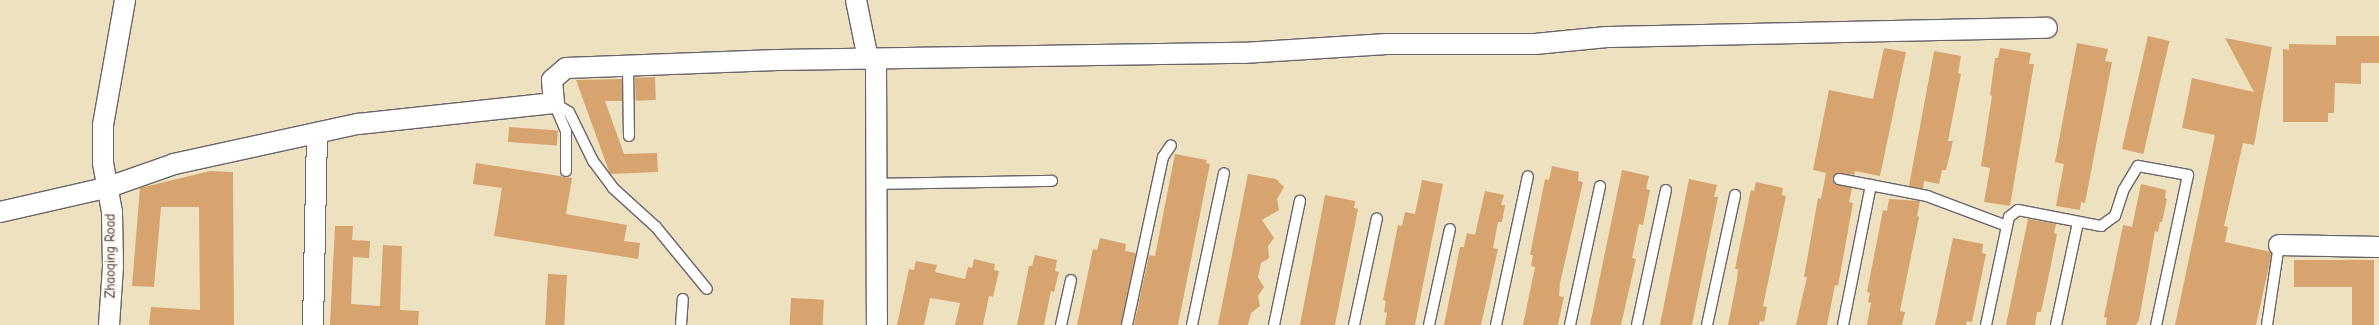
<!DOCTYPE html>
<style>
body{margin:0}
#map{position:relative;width:2379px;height:325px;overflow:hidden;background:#eee1c0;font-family:"Comic Neue",sans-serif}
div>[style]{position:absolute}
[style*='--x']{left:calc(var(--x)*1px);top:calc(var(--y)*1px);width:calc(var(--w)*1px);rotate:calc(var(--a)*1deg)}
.building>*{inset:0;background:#d7a46f;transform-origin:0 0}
.roads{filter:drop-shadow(1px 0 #69656a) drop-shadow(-1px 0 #69656a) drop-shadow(0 1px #69656a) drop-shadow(0 -1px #69656a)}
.service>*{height:10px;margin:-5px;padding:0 5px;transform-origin:5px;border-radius:5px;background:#fff}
.minor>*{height:20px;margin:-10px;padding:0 10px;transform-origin:10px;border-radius:10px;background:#fff}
span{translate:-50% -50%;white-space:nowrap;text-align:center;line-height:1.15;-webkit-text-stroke:3.5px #fcf5e5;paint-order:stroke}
.street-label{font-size:13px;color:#22223b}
</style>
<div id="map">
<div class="building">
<i style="left:2148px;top:36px;width:22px;height:116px;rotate:13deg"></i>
<i style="clip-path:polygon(2336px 36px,2379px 36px,2379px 63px,2361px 63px,2361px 84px,2335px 83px,2334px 113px,2328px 113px,2328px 122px,2283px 122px,2283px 49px,2289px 50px,2289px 44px,2336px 45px)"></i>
<i style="clip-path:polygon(2225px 38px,2272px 47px,2254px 145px,2243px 143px,2224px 226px,2228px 227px,2225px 242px,2271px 252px,2271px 257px,2256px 325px,2175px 325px,2215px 135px,2182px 128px,2192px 78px,2254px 92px)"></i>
<i style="clip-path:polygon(2077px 43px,2108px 49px,2105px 61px,2112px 62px,2085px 203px,2081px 202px,2080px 210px,2056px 206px,2064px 164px,2055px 162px)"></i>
<i style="clip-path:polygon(1884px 48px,1906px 52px,1880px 176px,1855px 171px,1854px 175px,1840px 173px,1834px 175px,1835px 184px,1852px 188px,1849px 202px,1853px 203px,1838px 286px,1835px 285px,1827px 325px,1796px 325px,1807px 277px,1804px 277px,1818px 198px,1821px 199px,1826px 173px,1813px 170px,1829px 90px,1873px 99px)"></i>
<i style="clip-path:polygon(2000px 48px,2031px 53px,2029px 64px,2034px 64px,2010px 206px,1984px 202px,1990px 168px,1981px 166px,1992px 96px,1990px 95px,1995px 58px,1998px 58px)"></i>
<i style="clip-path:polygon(1934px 51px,1961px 56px,1958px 73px,1961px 74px,1948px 141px,1953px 141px,1946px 170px,1942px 170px,1939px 184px,1924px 181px,1923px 189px,1909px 186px)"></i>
<i style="left:655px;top:77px;width:23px;height:20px;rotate:88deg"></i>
<i style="clip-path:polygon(622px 79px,622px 101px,605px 101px,624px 154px,657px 153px,658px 172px,610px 174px,576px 80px)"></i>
<i style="left:509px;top:127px;width:49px;height:15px;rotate:4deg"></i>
<i style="clip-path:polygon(1175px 154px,1207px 160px,1206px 163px,1210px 164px,1178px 325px,1134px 325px,1149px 255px,1155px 256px)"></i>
<i style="clip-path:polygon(476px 163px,572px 178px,566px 214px,627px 225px,624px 241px,640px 243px,638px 259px,494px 236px,502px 188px,473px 184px)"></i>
<i style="clip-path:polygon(1552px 166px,1579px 172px,1578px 181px,1583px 182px,1560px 283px,1559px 296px,1564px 297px,1558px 325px,1523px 325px,1535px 267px,1531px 266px,1533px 255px,1530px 255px,1545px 179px,1549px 180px)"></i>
<i style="clip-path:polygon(1622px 170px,1649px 176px,1646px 189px,1650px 190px,1643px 225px,1639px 224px,1632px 258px,1636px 259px,1621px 325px,1590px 325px)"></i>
<i style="clip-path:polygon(210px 171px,233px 172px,234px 325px,149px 325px,151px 307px,200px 310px,199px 207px,161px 207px,154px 287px,132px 286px,140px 188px)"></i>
<i style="clip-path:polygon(1248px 174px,1276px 179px,1284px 187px,1277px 199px,1279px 210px,1262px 220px,1274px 238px,1268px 246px,1269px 258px,1261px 263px,1258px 277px,1264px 287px,1258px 296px,1260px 306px,1251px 313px,1248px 325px,1218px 325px)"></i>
<i style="clip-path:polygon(1689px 179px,1717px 185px,1714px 197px,1718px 197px,1692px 325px,1660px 325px)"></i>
<i style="clip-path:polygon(1422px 180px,1443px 184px,1415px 325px,1385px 325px,1387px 313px,1384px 312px,1386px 301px,1383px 300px,1398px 225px,1402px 226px,1405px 212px,1415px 214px)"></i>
<i style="clip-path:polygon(1756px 182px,1783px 188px,1782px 195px,1786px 196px,1763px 306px,1767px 307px,1764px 322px,1760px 321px,1759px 325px,1728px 325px,1737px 279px,1738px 269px,1735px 269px,1751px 190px,1754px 191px)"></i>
<i style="clip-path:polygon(2141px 184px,2166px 190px,2165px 198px,2167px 199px,2162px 222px,2160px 222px,2158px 232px,2155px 231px,2139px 320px,2136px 325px,2106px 325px,2107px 318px,2104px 317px,2123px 225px,2132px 227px)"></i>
<i style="clip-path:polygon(1485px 191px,1504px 195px,1501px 205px,1505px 205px,1502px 222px,1498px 222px,1493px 248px,1498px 249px,1481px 325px,1444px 325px,1460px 247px,1464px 247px,1467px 233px,1475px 235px)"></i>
<i style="clip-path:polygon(1325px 195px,1355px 201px,1354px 208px,1358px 209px,1335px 325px,1300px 325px)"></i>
<i style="clip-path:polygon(1889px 199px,1920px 201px,1917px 216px,1919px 217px,1900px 311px,1905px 312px,1902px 325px,1867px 325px,1871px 303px,1868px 302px,1870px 293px,1867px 292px,1883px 210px,1887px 211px)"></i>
<i style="clip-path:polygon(2028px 219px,2056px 224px,2054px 233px,2057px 234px,2051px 265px,2041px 312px,2037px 312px,2035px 325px,2006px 325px)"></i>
<i style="clip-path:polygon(335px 226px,353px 226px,352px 240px,370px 241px,369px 258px,353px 257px,351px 304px,380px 306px,383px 245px,402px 246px,400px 310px,419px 311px,418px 325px,330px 325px)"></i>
<i style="clip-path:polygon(1100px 238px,1126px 244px,1125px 251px,1136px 253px,1121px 325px,1077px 325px,1093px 249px,1097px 250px)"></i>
<i style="clip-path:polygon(1953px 238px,1983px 244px,1982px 253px,1986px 254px,1972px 322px,1967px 321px,1966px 325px,1935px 325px)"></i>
<i style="clip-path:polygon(1035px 255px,1057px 260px,1055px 271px,1059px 272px,1054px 292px,1051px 291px,1044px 325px,1017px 325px,1029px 266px,1032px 266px)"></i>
<i style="clip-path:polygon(974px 259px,995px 264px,994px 270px,999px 271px,993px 297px,989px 296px,983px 325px,955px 325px,960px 303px,930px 298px,924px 325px,897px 325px,909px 269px,914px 270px,916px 261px,937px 265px,935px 272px,965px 279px,968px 267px,972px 268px)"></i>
<i style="clip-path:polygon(2294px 260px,2374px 260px,2374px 325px,2352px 325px,2352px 287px,2294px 287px)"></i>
<i style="left:548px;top:274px;width:19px;height:51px;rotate:3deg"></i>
<i style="left:791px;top:298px;width:33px;height:27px;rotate:3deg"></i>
</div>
<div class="roads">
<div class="service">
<i style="--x:628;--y:66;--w:70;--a:89.2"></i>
<i style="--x:554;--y:103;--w:17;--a:31"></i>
<i style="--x:569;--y:112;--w:55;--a:63.9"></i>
<i style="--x:593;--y:161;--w:34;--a:53"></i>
<i style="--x:613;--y:188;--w:58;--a:42.2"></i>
<i style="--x:656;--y:227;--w:80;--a:50.6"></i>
<i style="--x:554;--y:103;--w:30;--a:67"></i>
<i style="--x:566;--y:131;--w:40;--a:90"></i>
<i style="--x:1839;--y:179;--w:90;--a:10.9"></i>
<i style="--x:1927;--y:196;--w:85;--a:20.6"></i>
<i style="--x:877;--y:184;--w:175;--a:-1"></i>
<i style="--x:681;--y:325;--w:26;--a:-86"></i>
<i style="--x:1061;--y:325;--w:46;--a:-77.5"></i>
<i style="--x:1127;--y:325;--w:172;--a:-77.9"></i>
<i style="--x:1163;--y:157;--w:14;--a:-56"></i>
<i style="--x:1192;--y:325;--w:155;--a:-78.1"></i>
<i style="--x:1274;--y:325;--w:127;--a:-78.2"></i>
<i style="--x:1354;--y:325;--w:109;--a:-77.9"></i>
<i style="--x:1429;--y:325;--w:98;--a:-77.7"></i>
<i style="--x:1496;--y:325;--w:152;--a:-77.9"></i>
<i style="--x:1570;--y:325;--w:142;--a:-77.8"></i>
<i style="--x:1637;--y:325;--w:138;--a:-77.9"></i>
<i style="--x:1707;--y:325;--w:133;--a:-77.8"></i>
<i style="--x:1843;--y:325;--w:143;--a:-78.7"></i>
<i style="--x:1986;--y:325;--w:110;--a:-78"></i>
<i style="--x:2009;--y:217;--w:11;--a:-38"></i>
<i style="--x:2018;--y:210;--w:85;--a:10.9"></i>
<i style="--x:2101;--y:226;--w:17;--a:-36"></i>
<i style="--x:2115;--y:216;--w:28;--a:-72"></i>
<i style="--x:2124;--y:189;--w:27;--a:-59"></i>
<i style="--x:2138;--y:166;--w:51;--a:10.2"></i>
<i style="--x:2188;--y:175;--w:153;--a:102"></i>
<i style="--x:2056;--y:325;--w:105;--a:-77.9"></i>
<i style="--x:2267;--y:325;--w:81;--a:-81.5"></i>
</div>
<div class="minor">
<i style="--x:856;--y:0;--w:60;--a:78.5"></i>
<i style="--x:876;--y:59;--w:266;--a:89.8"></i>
<i style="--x:0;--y:212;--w:109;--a:-12.8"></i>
<i style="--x:106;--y:188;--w:72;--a:-19.4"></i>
<i style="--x:174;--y:164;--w:188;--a:-12.3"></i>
<i style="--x:358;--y:124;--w:197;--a:-6.1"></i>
<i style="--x:554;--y:103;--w:23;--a:-95"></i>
<i style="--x:552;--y:80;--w:18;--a:-41"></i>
<i style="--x:566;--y:68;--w:211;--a:-2.2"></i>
<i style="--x:777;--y:60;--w:466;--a:-0.9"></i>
<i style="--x:1243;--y:53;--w:144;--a:-3.6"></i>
<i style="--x:1387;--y:44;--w:148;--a:0"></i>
<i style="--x:1535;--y:44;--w:72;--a:-5.6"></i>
<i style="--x:1607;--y:37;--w:440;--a:-1.2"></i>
<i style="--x:2279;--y:245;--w:100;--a:1.1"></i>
<i style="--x:109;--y:325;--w:59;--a:-86.1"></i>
<i style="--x:113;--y:266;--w:54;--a:-91.1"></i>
<i style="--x:112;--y:212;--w:50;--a:-100.4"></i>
<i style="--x:103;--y:163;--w:38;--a:-90"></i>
<i style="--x:103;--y:125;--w:127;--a:-80"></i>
<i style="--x:313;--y:325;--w:191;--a:-88.8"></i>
</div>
</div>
<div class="street-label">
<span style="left:111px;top:256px;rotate:-90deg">Zhaoqing Road</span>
</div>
</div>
